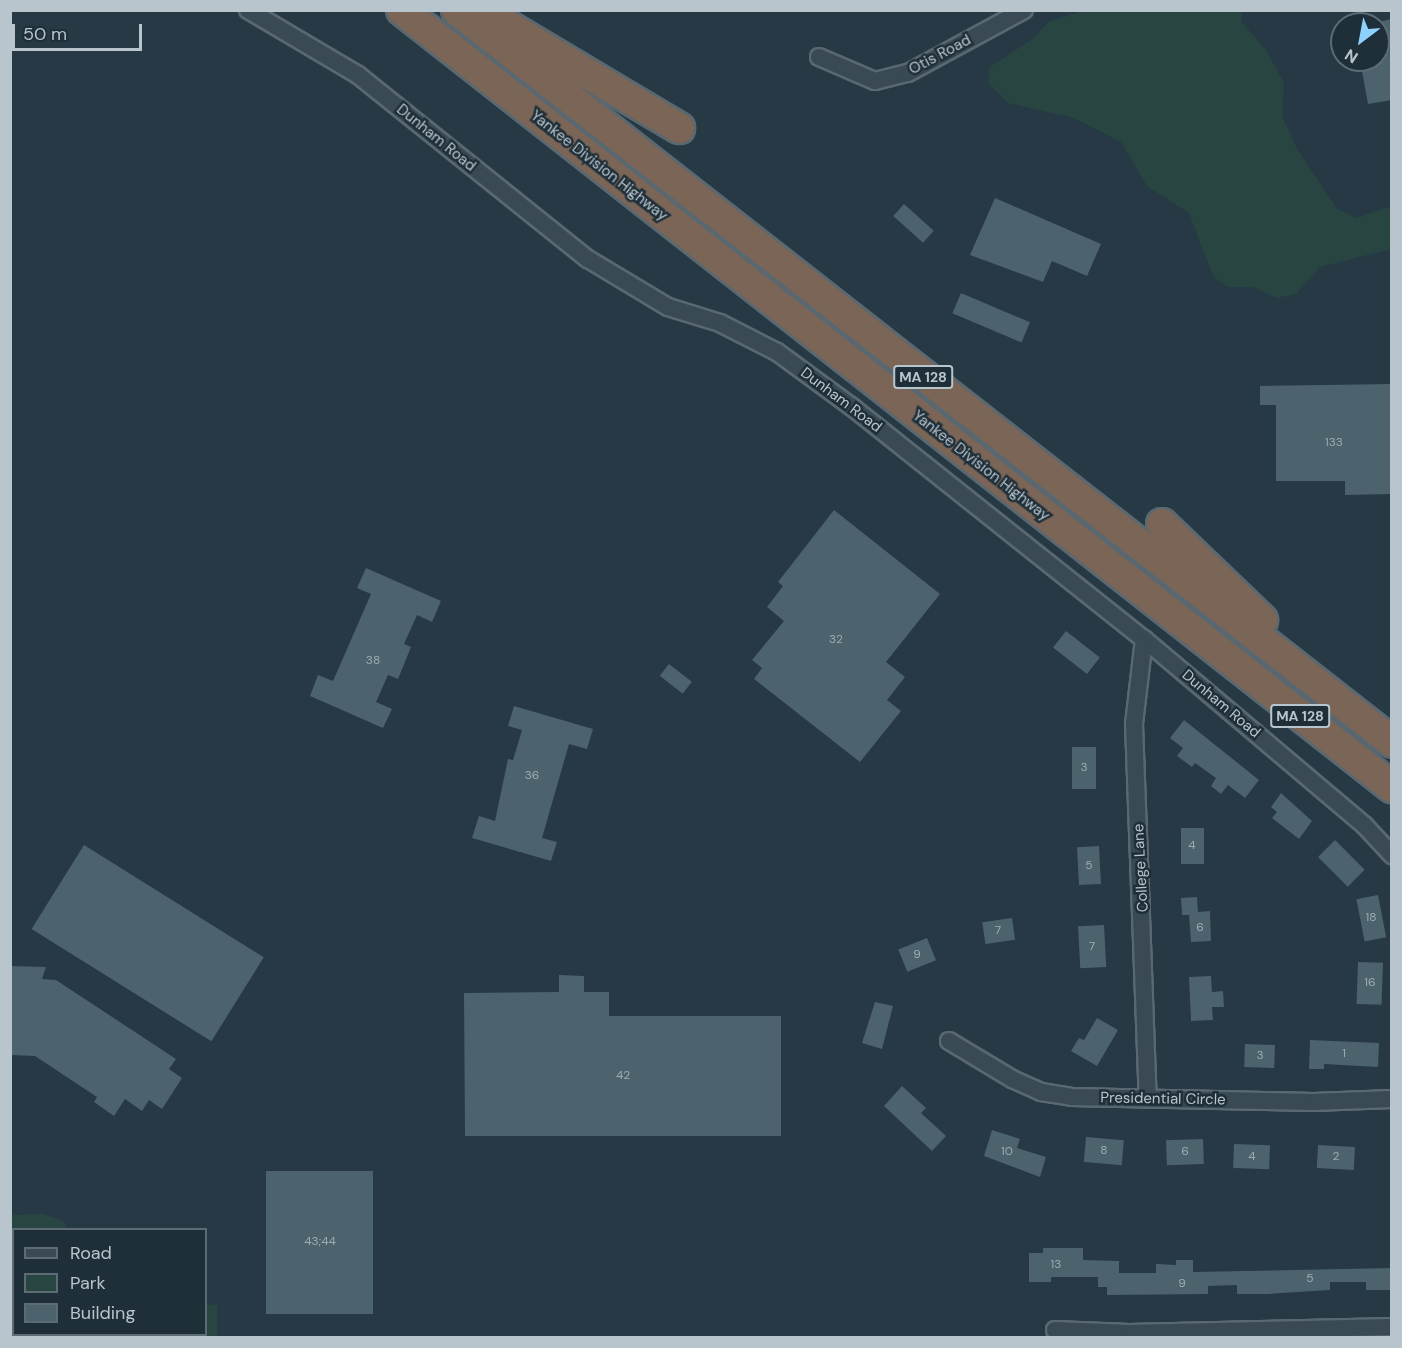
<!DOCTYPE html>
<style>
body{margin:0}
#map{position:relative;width:1402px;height:1348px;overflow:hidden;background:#263944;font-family:"DM Sans",sans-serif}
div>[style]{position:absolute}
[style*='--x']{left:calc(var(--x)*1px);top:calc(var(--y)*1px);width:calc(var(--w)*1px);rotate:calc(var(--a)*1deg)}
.green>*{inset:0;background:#284542}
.building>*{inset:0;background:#4c626c;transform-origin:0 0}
.roads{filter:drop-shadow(2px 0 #596871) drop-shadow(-2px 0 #596871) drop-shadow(0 2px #596871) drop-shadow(0 -2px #596871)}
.street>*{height:16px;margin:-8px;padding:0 8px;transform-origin:8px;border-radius:8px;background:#3a4a54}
.highway>*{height:30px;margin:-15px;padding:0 15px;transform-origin:15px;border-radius:15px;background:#7a6557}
span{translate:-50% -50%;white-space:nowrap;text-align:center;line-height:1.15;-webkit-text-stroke:5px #1f2f39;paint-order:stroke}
.number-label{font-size:12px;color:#9dacb5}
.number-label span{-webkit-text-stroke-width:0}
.shield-label span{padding:2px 4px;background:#1f2f39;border:2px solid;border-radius:4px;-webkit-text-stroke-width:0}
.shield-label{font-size:14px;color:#b8c5cd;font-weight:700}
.street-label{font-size:15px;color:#b8c5cd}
.frame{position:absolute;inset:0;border:12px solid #b8c5cd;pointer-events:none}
.legend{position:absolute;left:12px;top:1228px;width:195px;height:108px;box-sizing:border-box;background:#1f2f39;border:2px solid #5c6b74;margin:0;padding:8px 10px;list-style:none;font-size:18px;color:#b8c5cd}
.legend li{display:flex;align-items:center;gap:12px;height:30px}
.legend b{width:30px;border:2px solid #5c6b74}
.north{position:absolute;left:1330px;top:12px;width:60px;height:60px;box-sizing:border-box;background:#1f2f39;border:2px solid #5c6b74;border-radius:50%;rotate:212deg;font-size:16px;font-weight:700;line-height:24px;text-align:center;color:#b8c5cd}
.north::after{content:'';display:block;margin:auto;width:21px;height:27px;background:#8dd1fd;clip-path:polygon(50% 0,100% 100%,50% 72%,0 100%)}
.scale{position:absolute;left:12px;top:24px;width:130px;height:27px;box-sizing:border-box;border:3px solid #b8c5cd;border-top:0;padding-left:8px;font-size:18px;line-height:21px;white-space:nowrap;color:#b8c5cd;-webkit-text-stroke:4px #1f2f39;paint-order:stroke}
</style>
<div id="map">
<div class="green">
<i style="clip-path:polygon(1085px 10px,1242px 11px,1241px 21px,1266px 50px,1284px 83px,1282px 116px,1297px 149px,1337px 209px,1356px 218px,1391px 206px,1391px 249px,1320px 267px,1296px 294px,1277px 298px,1253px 287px,1227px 287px,1213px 276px,1189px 213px,1147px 186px,1121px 142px,1074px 118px,1008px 103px,988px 83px,990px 67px,1034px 38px,1048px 22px)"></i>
<i style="clip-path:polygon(43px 1214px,63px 1221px,68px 1229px,14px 1230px,11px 1284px,11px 1215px)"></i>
<i style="clip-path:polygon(217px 1304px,217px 1337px,11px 1337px,13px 1317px,14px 1334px,206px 1334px,206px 1305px)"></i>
</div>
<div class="building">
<i style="clip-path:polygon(1392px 19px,1392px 100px,1368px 104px,1360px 60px,1378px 60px,1378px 22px)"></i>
<i style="clip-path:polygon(995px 198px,1101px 244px,1087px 276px,1052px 261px,1043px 282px,970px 255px)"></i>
<i style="left:904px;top:204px;width:40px;height:16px;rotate:42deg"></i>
<i style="left:961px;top:293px;width:75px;height:22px;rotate:23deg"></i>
<i style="clip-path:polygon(1392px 384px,1392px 494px,1345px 495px,1345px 481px,1276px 481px,1276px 405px,1260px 405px,1260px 386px)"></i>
<i style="clip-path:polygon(834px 510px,940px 594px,886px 662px,905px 677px,887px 700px,901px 711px,860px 762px,754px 679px,762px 668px,752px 660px,784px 621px,767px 607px,783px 586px,778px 582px)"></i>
<i style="clip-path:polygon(366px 568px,441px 601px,432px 622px,417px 615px,404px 644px,411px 647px,398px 679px,388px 675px,376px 702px,392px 709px,383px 728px,310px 696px,318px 675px,333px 681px,371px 594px,357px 588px)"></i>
<i style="left:1066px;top:631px;width:43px;height:21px;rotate:38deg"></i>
<i style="left:669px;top:664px;width:29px;height:15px;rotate:38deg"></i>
<i style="clip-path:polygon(514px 706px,593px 729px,587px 749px,569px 744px,542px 838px,557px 842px,551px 861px,472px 838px,479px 816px,495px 821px,508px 759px,513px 760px,522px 730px,508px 726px)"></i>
<i style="clip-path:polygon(1184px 720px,1259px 780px,1245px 798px,1228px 785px,1221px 794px,1211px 786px,1216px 778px,1195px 763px,1192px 767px,1177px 756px,1183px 748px,1170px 738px)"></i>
<i style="left:1072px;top:747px;width:24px;height:42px"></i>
<i style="clip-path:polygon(1281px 793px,1312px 821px,1299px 839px,1272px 818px,1277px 812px,1271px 807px)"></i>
<i style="left:1181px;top:828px;width:23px;height:36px"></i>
<i style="left:1335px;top:840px;width:42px;height:24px;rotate:45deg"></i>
<i style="left:84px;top:845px;width:212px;height:99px;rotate:32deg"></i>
<i style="left:1099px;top:846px;width:38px;height:22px;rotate:87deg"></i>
<i style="left:1378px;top:895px;width:43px;height:22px;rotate:79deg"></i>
<i style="clip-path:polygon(1197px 897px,1198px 912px,1210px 911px,1211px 941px,1191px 942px,1189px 915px,1182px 915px,1181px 898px)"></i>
<i style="left:1012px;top:918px;width:22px;height:30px;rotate:82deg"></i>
<i style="left:1104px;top:925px;width:42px;height:26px;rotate:87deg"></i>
<i style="left:927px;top:938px;width:24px;height:31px;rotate:68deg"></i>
<i style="left:1358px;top:962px;width:25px;height:42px;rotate:2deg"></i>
<i style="clip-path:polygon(10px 966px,46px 967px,42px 979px,56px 980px,176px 1059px,169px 1069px,182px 1078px,162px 1109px,149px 1100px,142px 1111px,125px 1099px,114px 1116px,94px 1102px,97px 1097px,35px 1056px,10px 1055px)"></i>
<i style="clip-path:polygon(559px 975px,584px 976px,584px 992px,609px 992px,609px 1016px,781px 1016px,781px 1136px,465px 1136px,464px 993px,559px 992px)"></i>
<i style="clip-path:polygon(1211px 976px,1212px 992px,1223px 991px,1224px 1007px,1212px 1007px,1213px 1020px,1191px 1021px,1189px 977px)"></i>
<i style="clip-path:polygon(875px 1002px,893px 1006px,882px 1049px,862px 1043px)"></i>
<i style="clip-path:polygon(1097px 1018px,1118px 1030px,1097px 1066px,1071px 1051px,1079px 1038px,1084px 1040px)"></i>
<i style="clip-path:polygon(1310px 1040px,1379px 1043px,1378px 1067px,1324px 1064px,1324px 1069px,1309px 1069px)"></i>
<i style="left:1245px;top:1044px;width:30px;height:23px;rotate:2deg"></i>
<i style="clip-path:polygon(902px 1086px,926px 1108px,921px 1113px,946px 1136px,932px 1151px,884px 1106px)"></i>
<i style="clip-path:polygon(992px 1130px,1020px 1139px,1017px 1148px,1046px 1157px,1040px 1177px,984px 1156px)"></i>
<i style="left:1086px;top:1137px;width:38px;height:25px;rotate:5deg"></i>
<i style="left:1203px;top:1139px;width:25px;height:37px;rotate:88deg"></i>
<i style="left:1234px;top:1144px;width:36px;height:24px;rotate:2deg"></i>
<i style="left:1318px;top:1145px;width:37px;height:23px;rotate:3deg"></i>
<i style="left:266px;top:1171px;width:107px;height:143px"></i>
<i style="clip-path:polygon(1043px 1248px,1083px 1248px,1083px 1260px,1119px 1261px,1119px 1273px,1156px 1273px,1156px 1264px,1176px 1265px,1176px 1260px,1193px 1260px,1193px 1272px,1392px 1268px,1392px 1290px,1366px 1290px,1366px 1282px,1330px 1282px,1330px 1290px,1268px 1294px,1237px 1294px,1237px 1285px,1208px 1286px,1208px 1294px,1107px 1295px,1107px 1287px,1098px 1287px,1098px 1277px,1051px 1277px,1051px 1282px,1029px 1282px,1029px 1253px,1043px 1253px)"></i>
</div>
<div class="roads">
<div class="street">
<i style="--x:248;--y:10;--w:128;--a:30.6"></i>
<i style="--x:358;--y:75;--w:295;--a:38.7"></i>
<i style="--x:588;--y:259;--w:93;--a:31"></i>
<i style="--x:668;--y:307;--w:54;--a:17.1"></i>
<i style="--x:720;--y:323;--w:64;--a:27"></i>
<i style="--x:777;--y:352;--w:93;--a:36.3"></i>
<i style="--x:852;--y:407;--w:373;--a:38.5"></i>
<i style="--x:1144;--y:639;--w:289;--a:40.2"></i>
<i style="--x:1365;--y:826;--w:40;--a:47"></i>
<i style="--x:819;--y:57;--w:61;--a:23.2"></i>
<i style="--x:875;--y:81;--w:34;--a:-14"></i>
<i style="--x:908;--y:73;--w:132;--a:-28.5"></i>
<i style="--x:1144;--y:639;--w:86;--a:96.7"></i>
<i style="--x:1134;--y:724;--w:374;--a:87.9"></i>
<i style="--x:949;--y:1041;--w:74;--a:31.1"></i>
<i style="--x:1012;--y:1079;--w:32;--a:24"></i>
<i style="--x:1041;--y:1092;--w:30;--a:9"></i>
<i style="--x:1071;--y:1097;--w:243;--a:1.2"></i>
<i style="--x:1314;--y:1102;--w:78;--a:-2.2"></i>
<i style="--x:1055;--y:1330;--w:74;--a:2.3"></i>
<i style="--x:1129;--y:1333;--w:263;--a:-1.3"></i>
</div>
<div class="highway">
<i style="--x:402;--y:10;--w:1259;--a:38.13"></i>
<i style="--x:457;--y:10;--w:1187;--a:38.06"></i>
<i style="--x:486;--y:13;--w:225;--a:30.8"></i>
<i style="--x:1162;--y:524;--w:139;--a:43.8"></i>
</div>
</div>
<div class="number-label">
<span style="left:1334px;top:443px">133</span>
<span style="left:836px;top:640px">32</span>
<span style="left:373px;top:661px">38</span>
<span style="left:1084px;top:768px">3</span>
<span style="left:532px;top:776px">36</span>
<span style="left:1192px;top:846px">4</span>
<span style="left:1089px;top:866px">5</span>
<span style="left:1371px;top:918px">18</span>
<span style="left:1200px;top:928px">6</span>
<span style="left:998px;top:931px">7</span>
<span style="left:1092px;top:947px">7</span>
<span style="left:917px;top:955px">9</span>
<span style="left:1370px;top:983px">16</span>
<span style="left:1344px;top:1054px">1</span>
<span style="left:1260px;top:1056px">3</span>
<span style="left:623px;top:1076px">42</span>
<span style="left:1104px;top:1151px">8</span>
<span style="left:1007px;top:1152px">10</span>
<span style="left:1185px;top:1152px">6</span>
<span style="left:1252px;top:1157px">4</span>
<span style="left:1336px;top:1157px">2</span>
<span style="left:320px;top:1242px">43;44</span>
<span style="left:1056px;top:1265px">13</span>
<span style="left:1310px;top:1279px">5</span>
<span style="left:1182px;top:1284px">9</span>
</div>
<div class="shield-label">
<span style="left:923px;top:377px">MA 128</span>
<span style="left:1300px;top:716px">MA 128</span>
</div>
<div class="street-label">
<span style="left:940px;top:55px;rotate:-28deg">Otis Road</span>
<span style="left:436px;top:138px;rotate:39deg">Dunham Road</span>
<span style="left:599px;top:166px;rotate:38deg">Yankee Division Highway</span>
<span style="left:841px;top:400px;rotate:37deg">Dunham Road</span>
<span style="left:981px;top:466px;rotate:38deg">Yankee Division Highway</span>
<span style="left:1221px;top:704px;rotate:40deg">Dunham Road</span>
<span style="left:1141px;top:868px;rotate:-93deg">College Lane</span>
<span style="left:1163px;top:1099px;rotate:1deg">Presidential Circle</span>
</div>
<div class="frame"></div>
<ul class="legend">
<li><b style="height:8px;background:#3a4a54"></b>Road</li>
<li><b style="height:16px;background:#284542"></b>Park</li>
<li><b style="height:16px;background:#4c626c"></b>Building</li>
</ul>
<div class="north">N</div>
<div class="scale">50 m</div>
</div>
